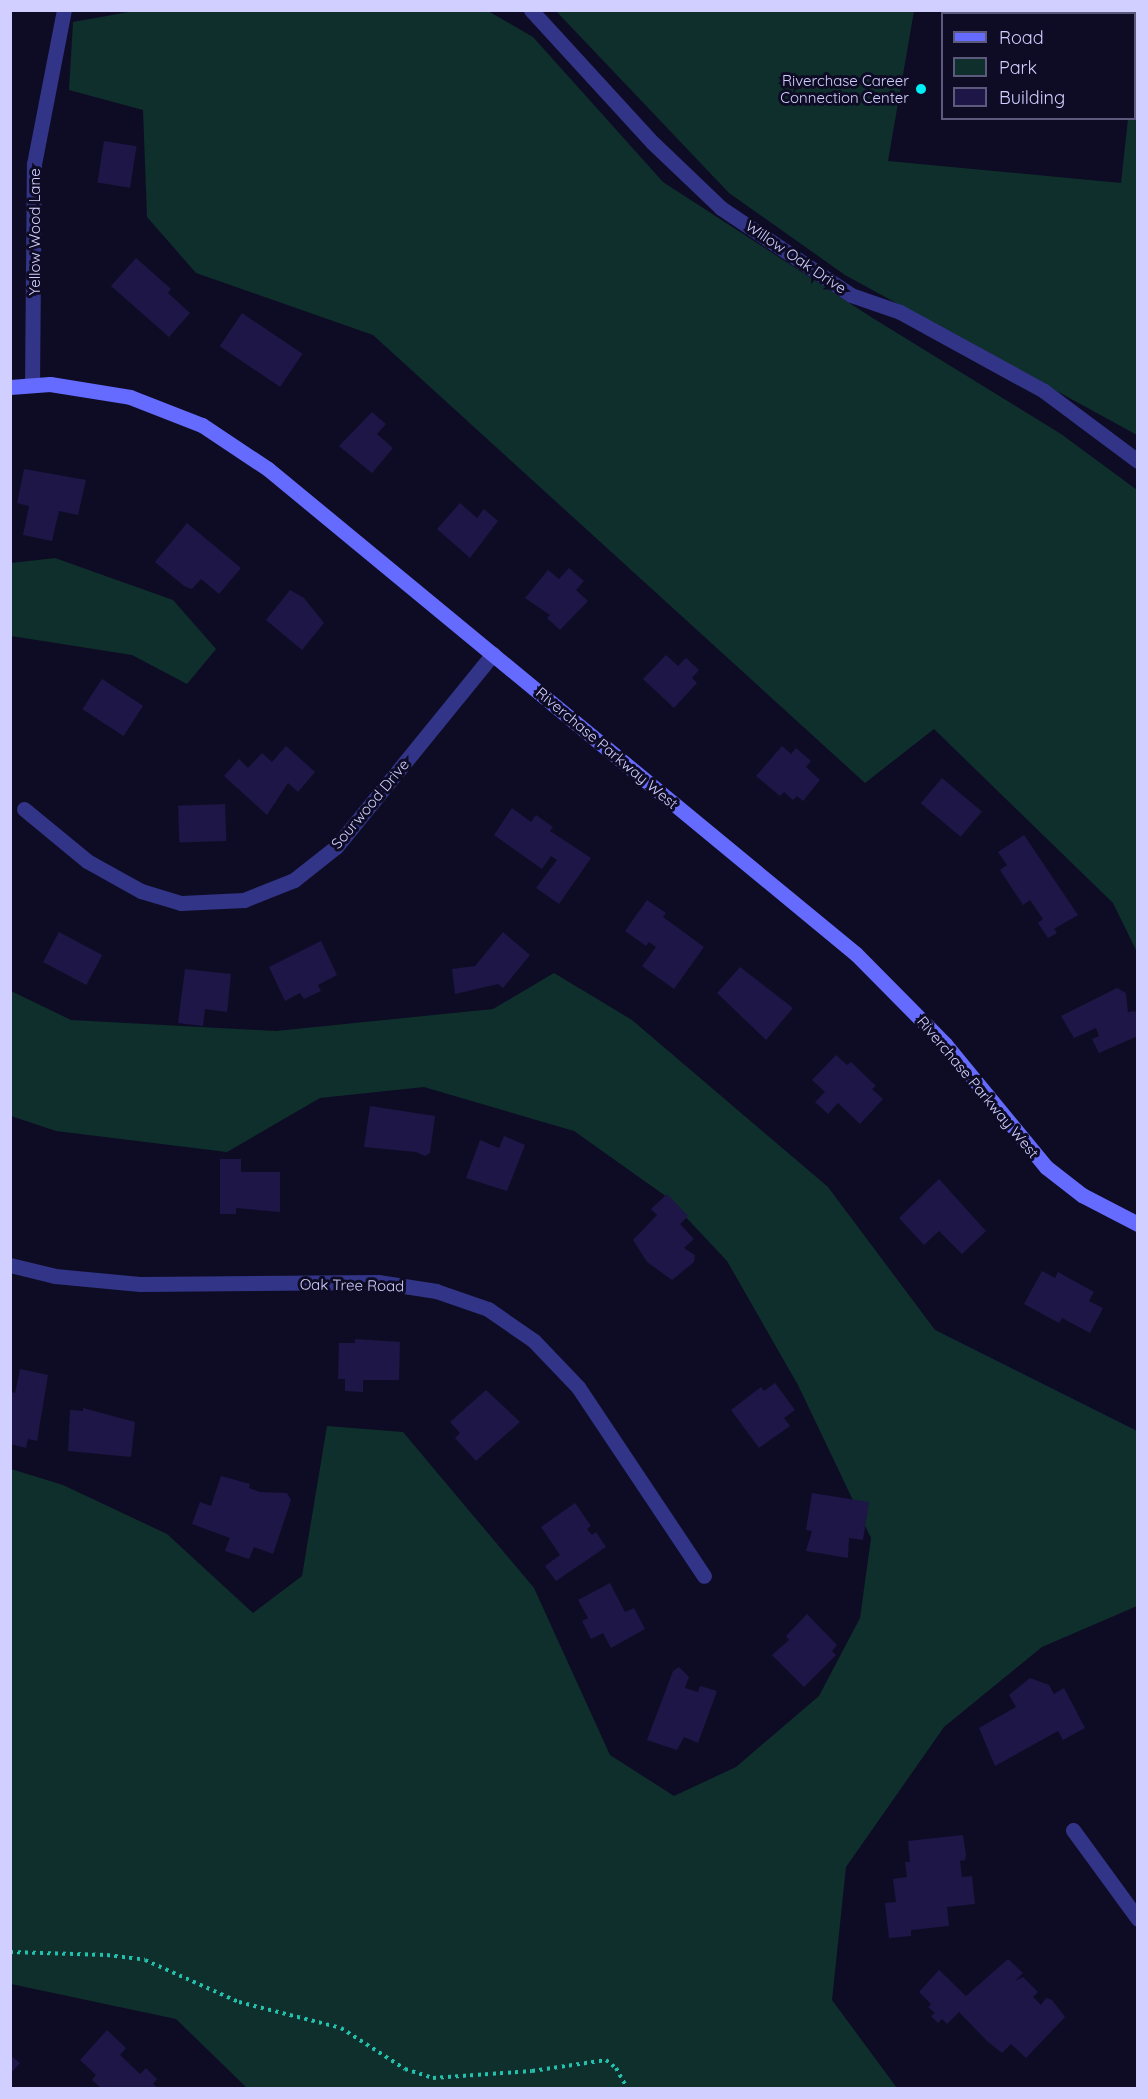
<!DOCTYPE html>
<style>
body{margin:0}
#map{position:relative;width:1148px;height:2099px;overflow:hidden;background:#0e0c24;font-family:Quicksand,sans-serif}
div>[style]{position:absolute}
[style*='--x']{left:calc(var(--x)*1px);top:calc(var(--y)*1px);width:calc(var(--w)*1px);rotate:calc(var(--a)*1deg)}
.green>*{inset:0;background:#0e2f2b}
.building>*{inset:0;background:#1d1647;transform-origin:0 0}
.path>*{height:4px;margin-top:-2px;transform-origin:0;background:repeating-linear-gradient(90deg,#22c0ad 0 3px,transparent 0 7.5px)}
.street>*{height:15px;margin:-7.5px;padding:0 7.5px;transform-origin:7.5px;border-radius:7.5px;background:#323488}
.secondary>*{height:15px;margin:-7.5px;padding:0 7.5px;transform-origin:7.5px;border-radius:7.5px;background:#666bff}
.dots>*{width:16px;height:16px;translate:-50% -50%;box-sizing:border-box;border:3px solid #0e0c24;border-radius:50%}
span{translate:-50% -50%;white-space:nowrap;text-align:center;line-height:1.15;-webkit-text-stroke:6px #0e0c24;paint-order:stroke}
.poi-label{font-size:15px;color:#d1cfff}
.right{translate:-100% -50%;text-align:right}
.street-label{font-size:15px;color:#d1cfff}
.frame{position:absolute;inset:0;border:12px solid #d1cfff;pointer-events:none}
.legend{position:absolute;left:941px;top:12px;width:195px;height:108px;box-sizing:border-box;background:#0e0c24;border:2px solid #5c5a7c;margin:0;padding:8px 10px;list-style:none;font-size:18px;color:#d1cfff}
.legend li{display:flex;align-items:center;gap:12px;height:30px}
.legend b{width:30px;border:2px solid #5c5a7c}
</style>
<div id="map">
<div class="green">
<i style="clip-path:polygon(134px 11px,488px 11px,533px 37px,663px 182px,871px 317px,1061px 434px,1137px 490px,1137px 952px,1113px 903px,934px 729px,865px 783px,373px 335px,196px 273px,147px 217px,143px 110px,69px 90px,73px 22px)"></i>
<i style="clip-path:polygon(556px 11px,914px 11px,888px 161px,1121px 183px,1128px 119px,1134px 118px,1137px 54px,1137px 435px,845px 275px,729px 193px)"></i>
<i style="clip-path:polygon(55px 558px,173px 600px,216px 649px,187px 684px,132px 655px,11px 636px,11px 563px)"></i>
<i style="clip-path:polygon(554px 973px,632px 1020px,828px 1187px,935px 1330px,1137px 1431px,1137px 1606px,1042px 1647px,944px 1727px,846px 1867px,832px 2000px,897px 2088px,247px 2088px,176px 2019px,11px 1984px,11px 1469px,63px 1485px,167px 1534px,253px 1613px,302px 1576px,327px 1426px,403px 1432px,534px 1588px,610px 1755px,674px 1796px,736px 1767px,819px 1696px,860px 1618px,871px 1538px,798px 1385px,727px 1261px,667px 1197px,574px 1131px,424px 1087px,320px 1098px,227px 1152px,56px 1131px,11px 1116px,11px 991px,71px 1020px,276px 1031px,493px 1009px)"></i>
</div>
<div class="building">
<i style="left:104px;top:141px;width:33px;height:42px;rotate:9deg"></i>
<i style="clip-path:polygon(136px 258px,171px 289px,168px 293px,190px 313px,169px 337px,111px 286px)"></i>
<i style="left:242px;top:313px;width:73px;height:40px;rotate:34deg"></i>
<i style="clip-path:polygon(372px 412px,386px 424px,377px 434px,393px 448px,372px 473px,339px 446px)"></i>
<i style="clip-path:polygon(24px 469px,86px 480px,78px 515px,59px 511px,52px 541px,23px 535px,29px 506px,17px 503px)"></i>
<i style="clip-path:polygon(460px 503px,477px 518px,484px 509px,498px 521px,470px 558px,437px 529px)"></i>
<i style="clip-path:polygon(187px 523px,241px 568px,219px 594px,201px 579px,192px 589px,184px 586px,155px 562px)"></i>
<i style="clip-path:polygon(569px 568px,584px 581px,576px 590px,588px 601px,560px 630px,547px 618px,550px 615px,525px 598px,548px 570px,559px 579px)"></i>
<i style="clip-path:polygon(290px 590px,304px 598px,324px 623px,302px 650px,266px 620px)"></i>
<i style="clip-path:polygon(666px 655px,678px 666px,686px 658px,699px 670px,692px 678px,697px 683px,674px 708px,643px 679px)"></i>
<i style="left:102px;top:679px;width:49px;height:36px;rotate:33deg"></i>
<i style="clip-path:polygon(286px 746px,315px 772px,298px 792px,288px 783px,267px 815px,224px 776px,239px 759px,248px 768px,262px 753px,272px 762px)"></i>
<i style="clip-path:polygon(782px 746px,791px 754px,796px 748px,811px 761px,806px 767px,820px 780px,803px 801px,797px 796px,793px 800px,784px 792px,780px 796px,756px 776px)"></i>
<i style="left:942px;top:778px;width:52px;height:33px;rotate:40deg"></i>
<i style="left:225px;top:804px;width:37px;height:47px;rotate:88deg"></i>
<i style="clip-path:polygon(512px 808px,531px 822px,536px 815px,553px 827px,550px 831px,591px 858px,559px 904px,536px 888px,557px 860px,551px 856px,542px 869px,494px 835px)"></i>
<i style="clip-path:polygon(1024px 835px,1078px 915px,1054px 929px,1057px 933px,1048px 938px,1038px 923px,1043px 919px,1030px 900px,1023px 905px,1000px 870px,1007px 865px,998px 852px)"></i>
<i style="clip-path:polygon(647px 900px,666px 913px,663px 917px,704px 947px,674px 989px,642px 966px,656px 947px,649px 942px,646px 946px,625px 931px)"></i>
<i style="left:59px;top:932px;width:49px;height:34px;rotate:28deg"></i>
<i style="clip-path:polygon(503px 932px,530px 955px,503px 988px,498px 984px,455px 994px,452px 969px,475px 966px)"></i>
<i style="clip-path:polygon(321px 941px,337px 975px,318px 985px,321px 991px,304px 999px,300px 993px,285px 1001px,269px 967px)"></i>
<i style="clip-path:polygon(740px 967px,793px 1008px,766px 1040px,717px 993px)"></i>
<i style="clip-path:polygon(185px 969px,231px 974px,227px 1012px,205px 1009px,203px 1026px,178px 1023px)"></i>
<i style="clip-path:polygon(1117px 988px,1126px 993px,1128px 1012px,1135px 1011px,1138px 1016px,1138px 1036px,1099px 1053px,1092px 1039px,1099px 1036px,1096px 1028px,1074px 1038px,1061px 1016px)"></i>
<i style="clip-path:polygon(836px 1055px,847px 1065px,851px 1062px,876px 1086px,872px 1089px,883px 1099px,860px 1124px,838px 1103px,828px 1114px,815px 1102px,825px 1092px,812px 1080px)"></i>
<i style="clip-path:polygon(370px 1106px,435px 1116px,430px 1153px,425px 1156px,416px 1152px,364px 1147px)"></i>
<i style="clip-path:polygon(504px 1136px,525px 1145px,507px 1191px,466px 1178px,480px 1140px,499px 1148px)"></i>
<i style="clip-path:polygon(220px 1159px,241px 1159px,241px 1172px,280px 1172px,280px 1212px,236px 1208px,236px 1214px,220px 1214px)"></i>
<i style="clip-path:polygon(939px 1179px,986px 1231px,962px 1254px,939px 1231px,924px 1245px,899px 1218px)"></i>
<i style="clip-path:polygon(667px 1194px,688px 1216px,680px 1224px,694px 1239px,684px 1248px,695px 1255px,694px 1262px,672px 1280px,647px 1262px,633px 1240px,657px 1215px,651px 1209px)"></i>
<i style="clip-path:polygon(1042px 1271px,1055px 1278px,1058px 1272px,1094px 1292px,1089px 1301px,1103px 1308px,1090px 1333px,1062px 1318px,1059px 1323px,1024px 1304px)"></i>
<i style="clip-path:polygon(355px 1339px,400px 1342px,399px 1380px,363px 1380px,363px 1392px,345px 1391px,345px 1379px,338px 1379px,339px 1343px,355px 1343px)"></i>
<i style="clip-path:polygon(20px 1369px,48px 1375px,37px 1441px,28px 1439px,26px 1448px,10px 1444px,10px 1392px,15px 1393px)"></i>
<i style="clip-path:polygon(775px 1383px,795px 1410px,784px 1418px,790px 1426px,759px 1448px,731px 1410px,761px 1387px,764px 1391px)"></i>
<i style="clip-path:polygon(486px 1390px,520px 1422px,476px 1461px,455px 1438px,460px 1433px,450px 1422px)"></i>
<i style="clip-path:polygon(83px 1408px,135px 1422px,131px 1457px,68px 1451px,70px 1410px,83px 1411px)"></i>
<i style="clip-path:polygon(221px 1476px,250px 1484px,249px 1488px,260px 1492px,287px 1493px,291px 1500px,273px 1554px,254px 1547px,249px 1559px,225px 1551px,230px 1538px,192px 1524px,200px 1502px,211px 1506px)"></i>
<i style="clip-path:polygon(812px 1493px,869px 1502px,863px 1540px,849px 1538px,848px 1558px,806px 1551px,812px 1531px,806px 1530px)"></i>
<i style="clip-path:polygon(575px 1503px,591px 1526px,587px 1529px,592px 1535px,596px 1532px,606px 1547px,556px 1581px,545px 1566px,560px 1555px,541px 1527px)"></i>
<i style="clip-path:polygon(610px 1583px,625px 1612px,634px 1608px,645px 1629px,611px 1648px,603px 1633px,591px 1639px,582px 1621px,588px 1618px,578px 1600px)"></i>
<i style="clip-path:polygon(807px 1614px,837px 1645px,832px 1651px,836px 1655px,804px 1687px,772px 1655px,789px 1640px,786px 1636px)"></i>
<i style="clip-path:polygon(679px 1667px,689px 1677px,685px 1688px,698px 1692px,700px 1686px,717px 1691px,698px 1743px,684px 1737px,677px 1750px,647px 1740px,673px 1671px)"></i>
<i style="clip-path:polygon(1030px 1678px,1049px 1685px,1054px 1694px,1064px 1688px,1085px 1728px,1063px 1740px,1058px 1731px,995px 1766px,979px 1728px,1016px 1707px,1009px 1695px)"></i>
<i style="clip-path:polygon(963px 1835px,966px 1855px,965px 1860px,960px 1861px,962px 1877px,972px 1876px,975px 1904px,947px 1907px,949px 1926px,911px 1930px,911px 1936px,889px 1938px,885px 1903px,896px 1902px,893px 1879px,907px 1877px,905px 1862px,910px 1862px,908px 1841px)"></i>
<i style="clip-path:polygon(1008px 1959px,1023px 1973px,1015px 1981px,1023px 1977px,1038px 1992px,1033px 1997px,1041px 2005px,1046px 1998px,1052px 2000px,1065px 2017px,1026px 2058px,1011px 2044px,1002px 2053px,988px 2042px,959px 2012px,947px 2024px,942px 2019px,938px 2023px,931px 2016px,935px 2013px,928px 2007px,931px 2004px,919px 1992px,939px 1970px,966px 1996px)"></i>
<i style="clip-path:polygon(107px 2030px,126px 2048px,120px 2055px,140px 2074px,146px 2068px,157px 2079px,153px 2084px,158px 2088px,101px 2088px,92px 2080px,96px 2075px,80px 2060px)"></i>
<i style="clip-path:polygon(10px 2055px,20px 2063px,10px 2074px)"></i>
</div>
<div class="path">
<i style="--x:10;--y:1952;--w:97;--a:1.8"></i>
<i style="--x:107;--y:1955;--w:38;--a:7"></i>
<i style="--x:145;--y:1960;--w:103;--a:24.1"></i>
<i style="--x:239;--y:2002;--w:105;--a:14.3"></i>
<i style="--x:341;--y:2028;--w:76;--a:32.6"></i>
<i style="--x:405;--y:2069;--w:29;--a:18"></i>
<i style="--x:433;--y:2078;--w:99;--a:-4"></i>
<i style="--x:532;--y:2071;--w:75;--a:-8.5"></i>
<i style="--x:606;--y:2060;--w:13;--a:39"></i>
<i style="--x:616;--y:2068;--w:23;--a:61"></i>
</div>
<div class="street">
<i style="--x:531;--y:10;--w:180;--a:47.5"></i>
<i style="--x:653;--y:143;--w:94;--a:43.7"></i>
<i style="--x:721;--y:208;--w:156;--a:33.8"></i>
<i style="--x:851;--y:295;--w:52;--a:19.1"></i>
<i style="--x:900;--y:312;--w:164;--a:28.7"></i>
<i style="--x:1044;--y:391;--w:117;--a:36.7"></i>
<i style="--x:32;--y:385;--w:221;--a:-89.5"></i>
<i style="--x:34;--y:164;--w:157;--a:-79"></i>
<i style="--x:24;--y:809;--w:82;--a:39.5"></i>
<i style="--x:87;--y:861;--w:62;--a:29.1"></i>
<i style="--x:141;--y:891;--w:42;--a:16.7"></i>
<i style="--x:181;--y:903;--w:63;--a:-2.7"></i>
<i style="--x:244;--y:900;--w:54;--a:-21.8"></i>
<i style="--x:294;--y:880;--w:53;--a:-38.2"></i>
<i style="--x:336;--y:847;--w:249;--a:-50.9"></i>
<i style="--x:10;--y:1265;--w:46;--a:13.7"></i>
<i style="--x:55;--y:1276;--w:85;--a:5.4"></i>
<i style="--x:140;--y:1284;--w:238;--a:-0.5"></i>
<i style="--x:378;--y:1282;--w:59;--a:8.8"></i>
<i style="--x:436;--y:1291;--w:55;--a:19.1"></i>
<i style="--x:488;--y:1309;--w:56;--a:34.8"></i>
<i style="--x:534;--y:1341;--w:64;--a:46.3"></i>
<i style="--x:578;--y:1387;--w:227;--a:56.3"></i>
<i style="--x:1073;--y:1830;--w:110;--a:53.9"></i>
</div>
<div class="secondary">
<i style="--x:10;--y:387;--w:40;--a:-4.3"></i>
<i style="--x:50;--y:384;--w:81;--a:9.2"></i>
<i style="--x:130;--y:397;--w:77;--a:21.3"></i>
<i style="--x:202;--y:425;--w:79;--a:33.7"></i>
<i style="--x:268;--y:469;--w:762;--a:39.52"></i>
<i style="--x:856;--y:954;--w:127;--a:45.3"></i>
<i style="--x:945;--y:1044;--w:159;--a:50.6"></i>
<i style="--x:1046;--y:1167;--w:46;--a:37.9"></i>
<i style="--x:1082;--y:1195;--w:63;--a:27.4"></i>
</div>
<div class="dots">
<i style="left:921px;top:89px;background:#00f0fa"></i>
</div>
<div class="poi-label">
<span class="right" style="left:909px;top:89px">Riverchase Career<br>Connection Center</span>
</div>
<div class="street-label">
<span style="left:35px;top:232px;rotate:-90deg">Yellow Wood Lane</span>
<span style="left:796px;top:257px;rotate:34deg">Willow Oak Drive</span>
<span style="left:607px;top:748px;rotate:40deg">Riverchase Parkway West</span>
<span style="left:370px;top:804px;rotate:-50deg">Sourwood Drive</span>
<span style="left:978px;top:1087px;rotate:50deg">Riverchase Parkway West</span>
<span style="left:352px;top:1285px;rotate:1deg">Oak Tree Road</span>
</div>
<div class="frame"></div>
<ul class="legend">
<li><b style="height:8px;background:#666bff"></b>Road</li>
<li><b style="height:16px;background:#0e2f2b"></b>Park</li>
<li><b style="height:16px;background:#1d1647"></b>Building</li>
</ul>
</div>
